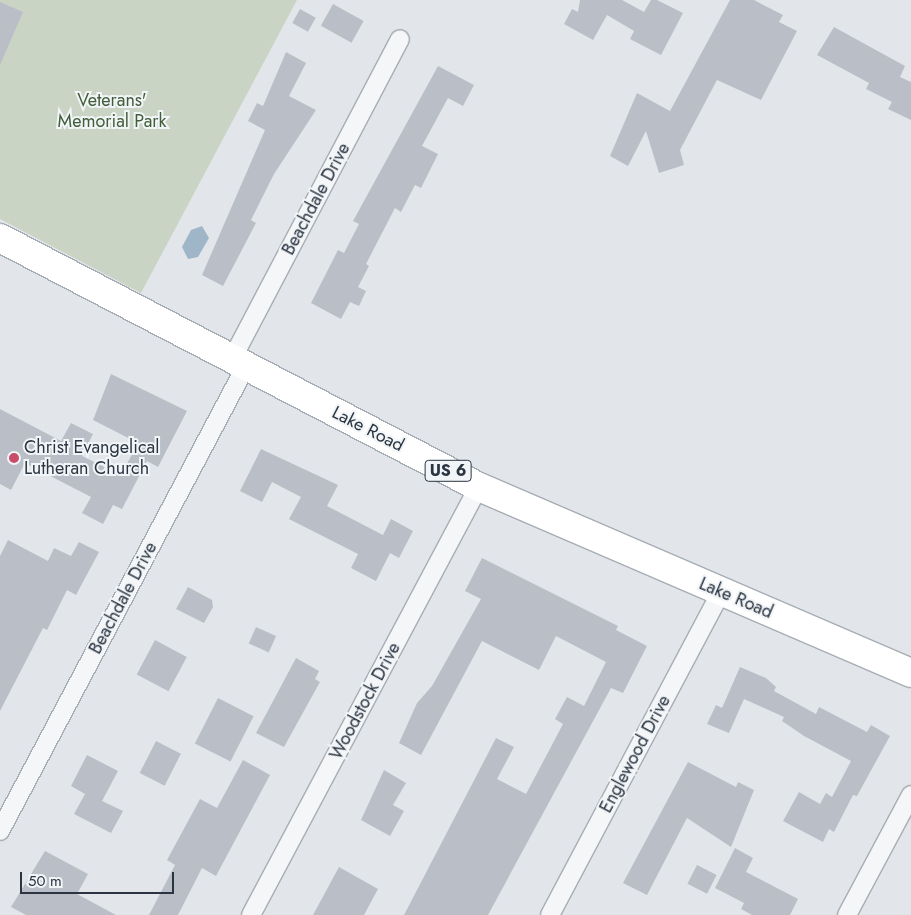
<!DOCTYPE html>
<style>
body{margin:0}
#map{position:relative;width:911px;height:915px;overflow:hidden;background:#e2e6ea;font-family:Jost,sans-serif}
div>[style]{position:absolute}
[style*='--x']{left:calc(var(--x)*1px);top:calc(var(--y)*1px);width:calc(var(--w)*1px);rotate:calc(var(--a)*1deg)}
.green>*{inset:0;background:#c9d4c4}
.water>*{inset:0;background:#9fb6c8}
.building>*{inset:0;background:#babfc7;transform-origin:0 0}
.roads{filter:drop-shadow(1px 0 #a7adb4) drop-shadow(-1px 0 #a7adb4) drop-shadow(0 1px #a7adb4) drop-shadow(0 -1px #a7adb4)}
.minor>*{height:18px;margin:-9px;padding:0 9px;transform-origin:9px;border-radius:9px;background:#f5f6f8}
.primary>*{height:28px;margin:-14px;padding:0 14px;transform-origin:14px;border-radius:14px;background:#fff}
.dots>*{width:14px;height:14px;translate:-50% -50%;box-sizing:border-box;border:2px solid #f2f5f7;border-radius:50%}
span{translate:-50% -50%;white-space:nowrap;text-align:center;line-height:1.15;-webkit-text-stroke:4px #f2f5f7;paint-order:stroke}
.shield-label span{padding:1px 4px;background:#f2f5f7;border:1px solid;border-radius:4px;-webkit-text-stroke-width:0}
.shield-label{font-size:16px;color:#2b3542;font-weight:700}
.park-label{font-size:18px;color:#425d39}
.street-label{font-size:18px;color:#2b3542}
.poi-label{font-size:18px;color:#2b3542}
.left{translate:0 -50%;text-align:left}
.scale{position:absolute;left:20px;top:872px;width:154px;height:22px;box-sizing:border-box;border:2px solid #2b3542;border-top:0;padding-left:6px;font-size:15px;line-height:18px;white-space:nowrap;color:#2b3542;-webkit-text-stroke:4px #f2f5f7;paint-order:stroke}
</style>
<div id="map">
<div class="green">
<i style="clip-path:polygon(0 0,297px 0,141px 293px,0 219px)"></i>
</div>
<div class="water">
<i style="clip-path:polygon(202px 226px,209px 238px,198px 257px,188px 259px,182px 247px,191px 230px)"></i>
</div>
<div class="building">
<i style="clip-path:polygon(580px 0,622px 0,644px 12px,651px 0,657px 0,683px 13px,661px 55px,630px 39px,634px 31px,607px 15px,593px 40px,564px 24px,572px 9px,578px 12px)"></i>
<i style="clip-path:polygon(730px 0,754px 0,783px 15px,779px 22px,797px 31px,761px 100px,717px 80px,680px 150px,684px 165px,659px 173px,646px 131px,628px 166px,610px 156px,637px 93px,670px 111px)"></i>
<i style="clip-path:polygon(0 2px,23px 12px,0 65px)"></i>
<i style="left:333px;top:4px;width:35px;height:25px;rotate:29deg"></i>
<i style="left:300px;top:9px;width:18px;height:16px;rotate:29deg"></i>
<i style="clip-path:polygon(834px 27px,905px 66px,900px 77px,911px 82px,911px 120px,888px 109px,892px 102px,866px 89px,869px 83px,817px 55px)"></i>
<i style="clip-path:polygon(286px 52px,306px 63px,289px 96px,316px 110px,274px 174px,251px 220px,256px 223px,223px 286px,202px 275px,265px 130px,248px 121px,257px 103px,263px 106px)"></i>
<i style="clip-path:polygon(438px 66px,474px 85px,463px 106px,448px 98px,422px 146px,438px 154px,421px 188px,415px 185px,401px 212px,395px 208px,366px 264px,369px 266px,358px 287px,366px 291px,359px 306px,350px 302px,341px 319px,311px 303px,338px 250px,344px 253px,359px 224px,353px 221px)"></i>
<i style="clip-path:polygon(111px 374px,187px 411px,158px 467px,147px 461px,122px 509px,113px 505px,103px 524px,82px 513px,91px 497px,25px 463px,11px 490px,0 484px,0 409px,61px 441px,71px 423px,93px 434px,82px 456px,121px 475px,138px 443px,93px 420px)"></i>
<i style="clip-path:polygon(261px 449px,338px 485px,327px 506px,383px 535px,391px 519px,413px 531px,399px 558px,390px 553px,376px 581px,351px 568px,358px 554px,289px 519px,301px 497px,272px 482px,262px 502px,240px 491px)"></i>
<i style="clip-path:polygon(8px 540px,48px 561px,54px 548px,71px 556px,79px 542px,99px 552px,76px 595px,67px 590px,47px 630px,43px 628px,0 711px,0 556px)"></i>
<i style="clip-path:polygon(482px 558px,618px 626px,616px 630px,647px 646px,623px 693px,611px 688px,488px 915px,404px 915px,496px 738px,514px 747px,497px 779px,526px 794px,563px 724px,555px 719px,567px 697px,584px 706px,606px 662px,556px 636px,539px 670px,482px 641px,421px 755px,399px 743px,417px 703px,432px 686px,481px 599px,465px 591px)"></i>
<i style="clip-path:polygon(188px 587px,212px 600px,213px 607px,204px 623px,176px 609px)"></i>
<i style="left:256px;top:627px;width:22px;height:18px;rotate:24deg"></i>
<i style="left:155px;top:640px;width:36px;height:39px;rotate:28deg"></i>
<i style="clip-path:polygon(296px 658px,319px 671px,315px 679px,320px 682px,284px 747px,256px 733px)"></i>
<i style="clip-path:polygon(740px 667px,766px 678px,776px 687px,774px 691px,816px 714px,819px 707px,867px 732px,871px 725px,890px 736px,857px 796px,853px 795px,834px 832px,829px 829px,823px 842px,783px 821px,799px 792px,820px 804px,826px 793px,832px 797px,851px 761px,804px 736px,782px 721px,784px 717px,744px 699px,729px 733px,707px 724px,716px 705px,722px 708px)"></i>
<i style="left:218px;top:698px;width:40px;height:51px;rotate:27deg"></i>
<i style="left:156px;top:741px;width:28px;height:36px;rotate:27deg"></i>
<i style="clip-path:polygon(87px 755px,118px 771px,102px 801px,123px 811px,111px 833px,74px 814px,85px 794px,71px 786px)"></i>
<i style="clip-path:polygon(243px 760px,270px 775px,216px 876px,202px 868px,178px 915px,149px 915px,175px 865px,167px 860px,200px 799px,217px 808px)"></i>
<i style="clip-path:polygon(688px 762px,736px 787px,738px 782px,754px 790px,731px 847px,687px 818px,647px 895px,623px 883px)"></i>
<i style="clip-path:polygon(384px 770px,406px 783px,393px 805px,404px 811px,390px 836px,361px 820px)"></i>
<i style="clip-path:polygon(735px 848px,753px 858px,746px 872px,798px 899px,790px 915px,752px 915px,741px 909px,744px 903px,715px 888px)"></i>
<i style="clip-path:polygon(45px 851px,88px 874px,77px 894px,116px 915px,26px 915px,11px 907px)"></i>
<i style="left:697px;top:865px;width:22px;height:21px;rotate:27deg"></i>
<i style="clip-path:polygon(339px 867px,378px 889px,364px 915px,313px 915px)"></i>
</div>
<div class="roads">
<div class="minor">
<i style="--x:232;--y:359;--w:361;--a:-62.3"></i>
<i style="--x:0;--y:831;--w:526;--a:-62.12"></i>
<i style="--x:251;--y:915;--w:485;--a:-62"></i>
<i style="--x:550;--y:915;--w:365;--a:-62.1"></i>
<i style="--x:847;--y:915;--w:136;--a:-61.9"></i>
</div>
<div class="primary">
<i style="--x:0;--y:238;--w:540;--a:27.47"></i>
<i style="--x:479;--y:487;--w:470;--a:23.3"></i>
</div>
</div>
<div class="dots">
<i style="left:14px;top:458px;background:#c94d68"></i>
</div>
<div class="shield-label">
<span style="left:448px;top:471px">US 6</span>
</div>
<div class="park-label">
<span style="left:112px;top:111px">Veterans'<br>Memorial Park</span>
</div>
<div class="street-label">
<span style="left:316px;top:199px;rotate:-62deg">Beachdale Drive</span>
<span style="left:368px;top:429px;rotate:27deg">Lake Road</span>
<span style="left:123px;top:598px;rotate:-62deg">Beachdale Drive</span>
<span style="left:736px;top:598px;rotate:23deg">Lake Road</span>
<span style="left:365px;top:701px;rotate:-62deg">Woodstock Drive</span>
<span style="left:635px;top:754px;rotate:-62deg">Englewood Drive</span>
</div>
<div class="poi-label">
<span class="left" style="left:24px;top:458px">Christ Evangelical<br>Lutheran Church</span>
</div>
<div class="scale">50 m</div>
</div>
